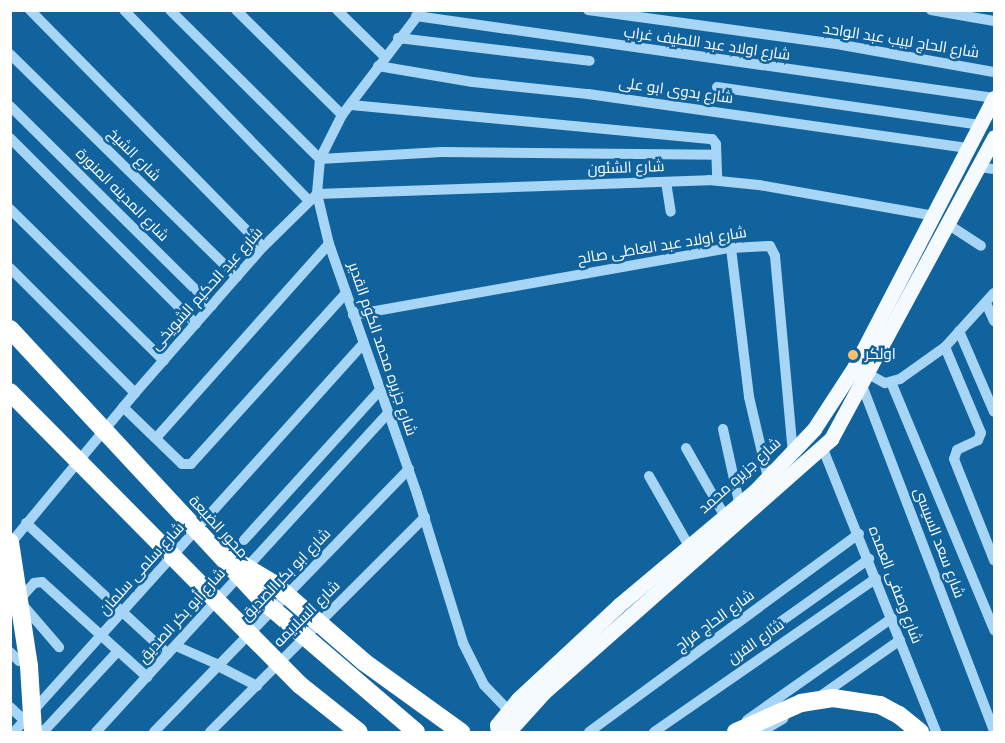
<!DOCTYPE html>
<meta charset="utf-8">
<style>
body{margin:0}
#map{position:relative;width:1005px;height:743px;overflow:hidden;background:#11639e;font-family:Roboto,Cairo,sans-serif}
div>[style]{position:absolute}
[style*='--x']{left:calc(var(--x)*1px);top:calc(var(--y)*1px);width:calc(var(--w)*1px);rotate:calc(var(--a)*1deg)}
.minor>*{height:10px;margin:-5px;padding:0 5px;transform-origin:5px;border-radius:5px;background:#a7d5f5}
.major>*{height:15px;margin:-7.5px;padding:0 7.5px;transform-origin:7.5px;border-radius:7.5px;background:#f5faff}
.highway>*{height:18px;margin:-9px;padding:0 9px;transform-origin:9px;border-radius:9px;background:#fff}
.highway-bridge>*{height:18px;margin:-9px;padding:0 9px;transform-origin:9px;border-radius:9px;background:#fff}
.dots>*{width:16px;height:16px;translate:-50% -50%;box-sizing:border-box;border:3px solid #11639e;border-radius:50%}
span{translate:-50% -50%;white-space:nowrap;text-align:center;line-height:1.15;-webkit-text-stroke:5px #11639e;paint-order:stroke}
.street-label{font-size:15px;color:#fff}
.poi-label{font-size:15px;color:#fff}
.left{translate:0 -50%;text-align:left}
.frame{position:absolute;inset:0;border:12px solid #fff;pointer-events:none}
</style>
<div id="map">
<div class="minor">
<i style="--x:30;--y:10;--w:332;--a:45.5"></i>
<i style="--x:124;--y:10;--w:264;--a:45.9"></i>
<i style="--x:170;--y:10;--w:211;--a:44.8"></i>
<i style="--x:320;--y:159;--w:122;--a:-3.3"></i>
<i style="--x:442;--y:152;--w:274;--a:0.6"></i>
<i style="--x:236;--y:10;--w:149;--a:44.7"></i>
<i style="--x:337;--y:10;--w:66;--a:44.4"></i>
<i style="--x:422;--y:10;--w:132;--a:127.3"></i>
<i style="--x:342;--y:115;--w:49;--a:116.6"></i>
<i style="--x:320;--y:159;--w:35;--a:95"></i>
<i style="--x:317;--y:194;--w:51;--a:76.5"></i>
<i style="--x:329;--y:244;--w:265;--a:70.6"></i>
<i style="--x:417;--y:494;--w:156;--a:72.8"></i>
<i style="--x:463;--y:643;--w:47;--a:63.4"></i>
<i style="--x:484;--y:685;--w:33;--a:46"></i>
<i style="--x:588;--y:10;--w:256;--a:7.8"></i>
<i style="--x:842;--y:45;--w:154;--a:10.1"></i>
<i style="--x:931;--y:10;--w:64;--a:9.9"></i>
<i style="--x:416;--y:16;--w:584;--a:8.07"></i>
<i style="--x:398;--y:38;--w:193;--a:6.8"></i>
<i style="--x:10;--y:54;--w:318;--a:44.5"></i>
<i style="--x:378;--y:66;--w:96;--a:9.6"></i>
<i style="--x:473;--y:82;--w:116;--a:6"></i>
<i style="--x:588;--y:94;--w:385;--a:8.1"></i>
<i style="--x:717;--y:87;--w:267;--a:8.2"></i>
<i style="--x:351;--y:105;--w:363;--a:5.4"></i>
<i style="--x:712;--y:139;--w:6;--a:51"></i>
<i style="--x:716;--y:144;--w:36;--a:88"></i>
<i style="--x:10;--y:106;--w:284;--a:44.7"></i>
<i style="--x:10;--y:138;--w:263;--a:45"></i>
<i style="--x:979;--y:167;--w:15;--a:8"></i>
<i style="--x:666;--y:182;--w:30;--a:81"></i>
<i style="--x:10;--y:209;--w:216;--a:44.6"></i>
<i style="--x:949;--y:225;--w:38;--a:33"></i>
<i style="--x:731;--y:248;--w:150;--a:83.1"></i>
<i style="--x:749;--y:397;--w:83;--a:76.8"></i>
<i style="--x:10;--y:268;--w:177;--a:45"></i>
<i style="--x:986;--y:303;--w:20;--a:66"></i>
<i style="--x:353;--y:315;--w:384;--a:-10.1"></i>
<i style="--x:731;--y:248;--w:39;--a:-3"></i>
<i style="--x:770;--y:246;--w:11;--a:63"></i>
<i style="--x:775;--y:256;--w:198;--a:84.8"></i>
<i style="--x:959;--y:331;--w:88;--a:66.6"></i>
<i style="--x:945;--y:347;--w:93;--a:67.3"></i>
<i style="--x:981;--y:433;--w:8;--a:113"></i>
<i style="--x:978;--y:440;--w:23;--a:155"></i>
<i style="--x:957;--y:450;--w:9;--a:108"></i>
<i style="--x:954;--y:459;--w:109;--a:68.4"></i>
<i style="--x:863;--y:371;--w:25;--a:29"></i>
<i style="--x:885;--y:383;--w:16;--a:-15"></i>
<i style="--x:900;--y:379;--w:55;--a:-35.4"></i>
<i style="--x:945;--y:347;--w:73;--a:-47.8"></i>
<i style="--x:860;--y:380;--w:376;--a:69.1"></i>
<i style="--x:891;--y:382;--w:269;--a:67.4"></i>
<i style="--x:123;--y:407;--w:82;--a:44"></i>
<i style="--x:182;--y:464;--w:9;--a:0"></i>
<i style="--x:191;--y:464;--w:231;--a:-47.8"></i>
<i style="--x:723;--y:429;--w:75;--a:77.6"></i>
<i style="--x:156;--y:438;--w:260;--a:-48.3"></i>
<i style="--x:686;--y:448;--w:77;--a:60.4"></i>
<i style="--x:823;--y:449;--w:305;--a:68.2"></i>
<i style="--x:649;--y:476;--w:81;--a:60.3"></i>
<i style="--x:26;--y:523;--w:193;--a:42.7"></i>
<i style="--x:244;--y:540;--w:201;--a:-47.8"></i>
<i style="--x:10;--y:544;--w:196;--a:-50.4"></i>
<i style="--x:135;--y:393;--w:194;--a:-48.8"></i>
<i style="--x:263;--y:247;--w:76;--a:-44.5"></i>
<i style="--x:317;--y:194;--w:392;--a:-2"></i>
<i style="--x:709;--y:180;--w:50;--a:5.7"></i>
<i style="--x:759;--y:185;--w:178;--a:10"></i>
<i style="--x:22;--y:604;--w:57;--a:49.3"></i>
<i style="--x:10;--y:610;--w:36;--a:-48"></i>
<i style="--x:34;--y:583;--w:8;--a:-7"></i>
<i style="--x:42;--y:582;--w:142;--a:42.1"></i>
<i style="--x:769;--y:630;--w:123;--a:-35.4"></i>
<i style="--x:176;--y:646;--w:47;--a:23.8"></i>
<i style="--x:219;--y:665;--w:273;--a:-45.9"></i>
<i style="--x:10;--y:652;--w:13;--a:45"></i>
<i style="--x:819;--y:697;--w:99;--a:-35.1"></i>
<i style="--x:10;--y:707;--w:21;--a:43"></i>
<i style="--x:747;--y:720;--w:177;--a:-35.1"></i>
<i style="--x:14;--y:732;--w:522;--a:-48.03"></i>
<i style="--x:43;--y:732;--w:110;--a:-47.2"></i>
<i style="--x:96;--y:732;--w:432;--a:-47.5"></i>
<i style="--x:154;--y:732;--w:92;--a:-45.9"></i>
<i style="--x:218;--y:666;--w:44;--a:27.1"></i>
<i style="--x:210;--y:732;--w:304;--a:-45"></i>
<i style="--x:589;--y:732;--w:335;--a:-36.3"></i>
<i style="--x:654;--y:732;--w:270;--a:-34.7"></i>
<i style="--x:761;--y:732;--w:26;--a:-31"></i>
</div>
<div class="major">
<i style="--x:498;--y:732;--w:7;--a:-98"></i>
<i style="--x:497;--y:725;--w:33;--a:-51"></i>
<i style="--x:518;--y:699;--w:138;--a:-42.9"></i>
<i style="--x:619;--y:605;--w:177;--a:-40"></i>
<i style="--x:755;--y:491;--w:86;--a:-46.4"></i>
<i style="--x:814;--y:429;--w:75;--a:-56.9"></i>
<i style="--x:855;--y:366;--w:302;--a:-62.6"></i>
<i style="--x:508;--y:732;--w:54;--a:-48"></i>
<i style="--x:544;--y:692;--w:383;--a:-41.4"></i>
<i style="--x:831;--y:439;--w:343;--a:-61.6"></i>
</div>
<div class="highway">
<i style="--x:833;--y:698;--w:48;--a:8.5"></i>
<i style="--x:880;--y:705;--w:21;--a:28"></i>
<i style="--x:899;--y:715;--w:27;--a:39"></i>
</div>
<div class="highway-bridge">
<i style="--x:10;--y:329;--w:369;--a:47.1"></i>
<i style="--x:261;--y:599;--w:204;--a:40.6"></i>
<i style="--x:10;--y:392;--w:412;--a:45.3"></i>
<i style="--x:300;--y:685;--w:75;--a:38.5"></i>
<i style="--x:10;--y:542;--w:125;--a:81.3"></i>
<i style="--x:29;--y:666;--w:66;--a:86.5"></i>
<i style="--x:226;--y:555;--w:56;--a:31.1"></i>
<i style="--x:274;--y:584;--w:119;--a:40.9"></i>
<i style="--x:364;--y:662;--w:120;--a:35.8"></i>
<i style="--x:736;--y:732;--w:71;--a:-24"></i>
<i style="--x:801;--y:703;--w:32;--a:-9"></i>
</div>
<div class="dots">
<i style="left:853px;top:355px;background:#ffbf6b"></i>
</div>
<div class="street-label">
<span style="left:901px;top:41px;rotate:9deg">شارع الحاج لبيب عبد الواحد</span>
<span style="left:707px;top:44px;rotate:8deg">شارع اولاد عبد اللطيف غراب</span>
<span style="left:676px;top:91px;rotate:8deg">شارع بدوى ابو على</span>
<span style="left:134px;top:155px;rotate:45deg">شارع الشيخ</span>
<span style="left:626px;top:168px;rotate:-2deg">شارع الشئون</span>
<span style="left:122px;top:195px;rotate:45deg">شارع المدينه المنورة</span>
<span style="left:662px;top:246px;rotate:-9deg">شارع اولاد عبد العاطى صالح</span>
<span style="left:207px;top:289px;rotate:-48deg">شارع عبد الحكيم الشويخى</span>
<span style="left:382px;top:349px;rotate:71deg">شارع جزيره محمد الكوم القدير</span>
<span style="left:740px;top:476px;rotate:-42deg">شارع جزيره محمد</span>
<span style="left:218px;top:527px;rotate:47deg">محور الضبعة</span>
<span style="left:939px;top:543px;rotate:69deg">شارع سعد السيسى</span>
<span style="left:142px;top:569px;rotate:-48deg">شارع سلمى سلمان</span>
<span style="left:286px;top:575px;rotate:-46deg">شارع ابو بكر الصديق</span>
<span style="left:895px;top:585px;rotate:69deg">شارع وصفى العمده</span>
<span style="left:307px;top:614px;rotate:-45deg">شارع السلايمه</span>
<span style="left:182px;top:616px;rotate:-48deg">شارع أبو بكر الصديق</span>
<span style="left:715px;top:621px;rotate:-36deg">شارع الحاج فراج</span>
<span style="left:756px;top:642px;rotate:-35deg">شارع الفرن</span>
</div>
<div class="poi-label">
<span class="left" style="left:865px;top:355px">اولكر</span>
</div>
<div class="frame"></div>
</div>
